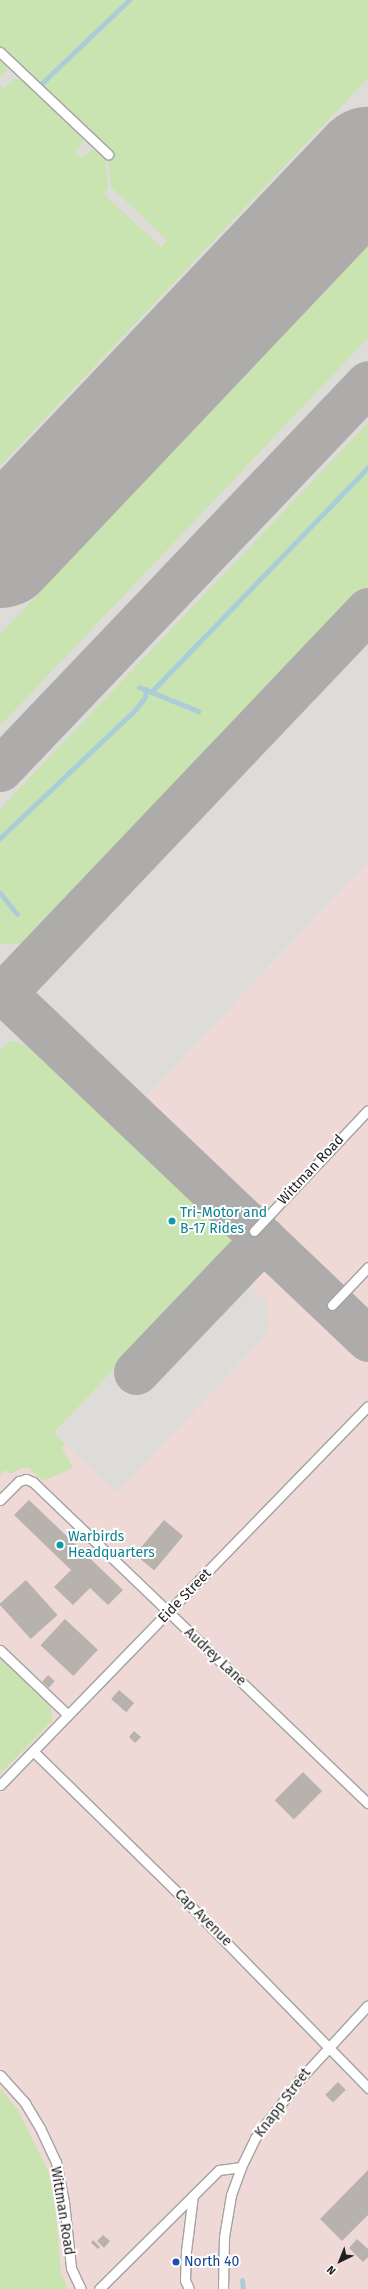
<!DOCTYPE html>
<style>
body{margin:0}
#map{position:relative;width:368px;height:2289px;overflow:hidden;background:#efece6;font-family:"Fira Sans",sans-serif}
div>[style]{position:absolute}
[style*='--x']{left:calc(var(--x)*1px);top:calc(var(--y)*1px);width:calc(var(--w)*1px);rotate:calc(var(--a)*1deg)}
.commercial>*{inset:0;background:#eed9d7}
.airport>*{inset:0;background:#dedcd8}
.grass>*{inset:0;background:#c9e4b1}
.stream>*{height:5px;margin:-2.5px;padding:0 2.5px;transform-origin:2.5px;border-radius:2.5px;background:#abcdd8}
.taxiway>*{height:45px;margin:-22.5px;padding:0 22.5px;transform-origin:22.5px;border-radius:22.5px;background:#aeacaa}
.runway>*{height:113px;margin:-56.5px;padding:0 56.5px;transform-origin:56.5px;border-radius:56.5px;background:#aeacaa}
.building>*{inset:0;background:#b8b2ac;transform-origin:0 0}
.roads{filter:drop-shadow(1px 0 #a3a3a3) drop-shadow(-1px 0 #a3a3a3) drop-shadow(0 1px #a3a3a3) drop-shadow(0 -1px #a3a3a3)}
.service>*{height:9px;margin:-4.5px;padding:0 4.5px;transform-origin:4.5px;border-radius:4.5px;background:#fff}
.dots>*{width:11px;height:11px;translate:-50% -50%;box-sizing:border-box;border:2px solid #fff;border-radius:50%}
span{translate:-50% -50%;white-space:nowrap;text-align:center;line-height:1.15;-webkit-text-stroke:4px #fff;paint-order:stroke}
.street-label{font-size:14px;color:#1f1f1f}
.culture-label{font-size:14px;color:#0d838f}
.left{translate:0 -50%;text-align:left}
.transit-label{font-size:14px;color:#164399}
.north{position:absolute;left:320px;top:2241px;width:40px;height:40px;-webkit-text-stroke:3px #fff;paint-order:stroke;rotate:223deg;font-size:11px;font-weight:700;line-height:16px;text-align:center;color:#1f1f1f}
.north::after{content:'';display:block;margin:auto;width:14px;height:18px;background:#1f1f1f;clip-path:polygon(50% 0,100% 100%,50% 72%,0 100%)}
</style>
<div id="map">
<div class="commercial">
<i style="clip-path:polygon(368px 862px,368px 2289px,0 2289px,0 1252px)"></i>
</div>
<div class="airport">
<i style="clip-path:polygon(0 0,368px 0,368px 862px,0 1252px)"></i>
<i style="clip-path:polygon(220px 1258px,267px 1302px,269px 1332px,117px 1493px,54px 1434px)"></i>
</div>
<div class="grass">
<i style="clip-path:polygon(0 0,368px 0,368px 78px,0 466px,0 85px,4px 89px,14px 79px,22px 80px,83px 137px,82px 144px,75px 152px,82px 158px,92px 149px,105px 158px,108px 189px,104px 194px,161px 247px,167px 240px,111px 187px,107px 156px,111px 151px,0 46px)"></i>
<i style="clip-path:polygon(0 58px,8px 68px,0 79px)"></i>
<i style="clip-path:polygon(368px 246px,368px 338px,0 726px,0 634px)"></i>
<i style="clip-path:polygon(368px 423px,368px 590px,44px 931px,24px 943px,0 944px,0 809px)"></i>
<i style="clip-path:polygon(9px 1041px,20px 1043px,32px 1049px,74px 1082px,238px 1237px,54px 1433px,65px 1444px,62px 1448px,73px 1468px,43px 1481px,29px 1468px,21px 1468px,11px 1474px,5px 1470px,0 1475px,0 1051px)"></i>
<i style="clip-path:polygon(0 1657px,50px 1705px,53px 1720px,0 1774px)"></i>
<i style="clip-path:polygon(0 2088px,18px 2110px,48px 2170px,56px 2212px,61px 2273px,68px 2289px,0 2289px)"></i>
</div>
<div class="stream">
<i style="--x:41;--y:84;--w:122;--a:-43.7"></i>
<i style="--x:139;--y:687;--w:64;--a:22.1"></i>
<i style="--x:151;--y:692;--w:313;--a:-46"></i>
<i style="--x:0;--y:838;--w:186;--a:-43.5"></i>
<i style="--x:135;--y:710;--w:16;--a:-52"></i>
<i style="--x:145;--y:697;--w:8;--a:-83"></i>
<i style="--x:0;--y:893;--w:27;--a:51"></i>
<i style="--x:242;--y:2280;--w:9;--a:84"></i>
</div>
<div class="taxiway">
<i style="--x:0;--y:769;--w:533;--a:-46.37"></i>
<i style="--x:0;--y:989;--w:508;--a:43.56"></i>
<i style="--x:0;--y:997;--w:534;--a:-46.44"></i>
<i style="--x:136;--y:1372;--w:184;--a:-46.3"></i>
</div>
<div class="runway">
<i style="--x:0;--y:551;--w:535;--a:-46.52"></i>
</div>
<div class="building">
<i style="clip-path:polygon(29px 1500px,123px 1590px,108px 1605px,90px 1588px,73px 1605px,54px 1587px,71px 1570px,14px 1515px)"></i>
<i style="left:164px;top:1520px;width:25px;height:45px;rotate:40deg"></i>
<i style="left:26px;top:1580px;width:47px;height:36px;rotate:48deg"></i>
<i style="left:65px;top:1619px;width:45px;height:36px;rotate:43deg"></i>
<i style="left:48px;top:1675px;width:9px;height:9px;rotate:41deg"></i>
<i style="left:119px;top:1690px;width:20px;height:12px;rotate:41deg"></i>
<i style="clip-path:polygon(134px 1731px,141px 1737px,135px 1743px,129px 1737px)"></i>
<i style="left:303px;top:1772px;width:27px;height:40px;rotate:45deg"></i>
<i style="left:338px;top:2082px;width:11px;height:18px;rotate:45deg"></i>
<i style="clip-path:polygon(368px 2170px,368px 2215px,342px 2241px,320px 2219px)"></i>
<i style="clip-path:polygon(103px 2235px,110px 2241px,104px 2248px,97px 2241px)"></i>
<i style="clip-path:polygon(357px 2239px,368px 2249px,368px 2257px,363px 2262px,349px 2248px)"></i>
<i style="clip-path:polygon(93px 2240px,100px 2247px,98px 2249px,91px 2243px)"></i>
</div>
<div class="roads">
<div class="service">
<i style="--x:0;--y:52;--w:149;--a:43.4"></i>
<i style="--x:254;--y:1231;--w:166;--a:-46.7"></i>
<i style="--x:332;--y:1305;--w:52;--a:-46.5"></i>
<i style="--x:0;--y:1500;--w:27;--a:-45"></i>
<i style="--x:19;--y:1481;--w:7;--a:-16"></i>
<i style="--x:26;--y:1479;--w:8;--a:23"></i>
<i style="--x:33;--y:1482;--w:464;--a:43.8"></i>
<i style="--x:0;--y:1650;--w:94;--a:43.7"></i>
<i style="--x:33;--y:1751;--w:199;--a:44.4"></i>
<i style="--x:175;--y:1890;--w:277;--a:45.7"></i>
<i style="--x:0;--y:1785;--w:528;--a:-45.84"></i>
<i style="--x:0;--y:2075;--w:38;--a:48"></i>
<i style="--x:25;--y:2103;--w:29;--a:59"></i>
<i style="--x:40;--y:2128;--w:38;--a:65"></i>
<i style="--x:56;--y:2162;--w:41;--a:78.7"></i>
<i style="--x:64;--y:2202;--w:66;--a:83.9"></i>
<i style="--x:71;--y:2268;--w:23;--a:65"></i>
<i style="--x:99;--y:2289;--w:169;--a:-44.8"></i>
<i style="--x:219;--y:2170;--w:22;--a:-8"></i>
<i style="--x:189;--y:2289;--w:10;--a:-114"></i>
<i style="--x:185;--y:2280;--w:29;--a:-88"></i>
<i style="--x:186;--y:2251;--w:56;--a:-82.9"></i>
<i style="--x:223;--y:2289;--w:52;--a:-88.9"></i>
<i style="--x:224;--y:2237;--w:43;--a:-80.5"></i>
<i style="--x:231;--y:2195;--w:30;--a:-70"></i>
<i style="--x:241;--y:2167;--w:32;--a:-64"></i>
<i style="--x:255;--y:2138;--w:74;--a:-52.7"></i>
<i style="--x:300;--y:2079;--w:100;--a:-47.4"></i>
</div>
</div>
<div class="dots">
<i style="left:172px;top:1221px;background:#0f9aa8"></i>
<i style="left:60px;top:1545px;background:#0f9aa8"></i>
<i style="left:176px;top:2262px;background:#1a4fb4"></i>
</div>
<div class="street-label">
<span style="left:311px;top:1170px;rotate:-47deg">Wittman Road</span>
<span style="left:185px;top:1596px;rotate:-46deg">Eide Street</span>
<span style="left:215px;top:1657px;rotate:43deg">Audrey Lane</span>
<span style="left:203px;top:1918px;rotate:45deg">Cap Avenue</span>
<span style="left:283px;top:2103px;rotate:-53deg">Knapp Street</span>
<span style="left:62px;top:2211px;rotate:81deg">Wittman Road</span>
</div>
<div class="culture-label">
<span class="left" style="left:180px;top:1221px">Tri-Motor and<br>B-17 Rides</span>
<span class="left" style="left:68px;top:1545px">Warbirds<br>Headquarters</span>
</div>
<div class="transit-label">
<span class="left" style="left:184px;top:2262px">North 40</span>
</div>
<div class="north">N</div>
</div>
